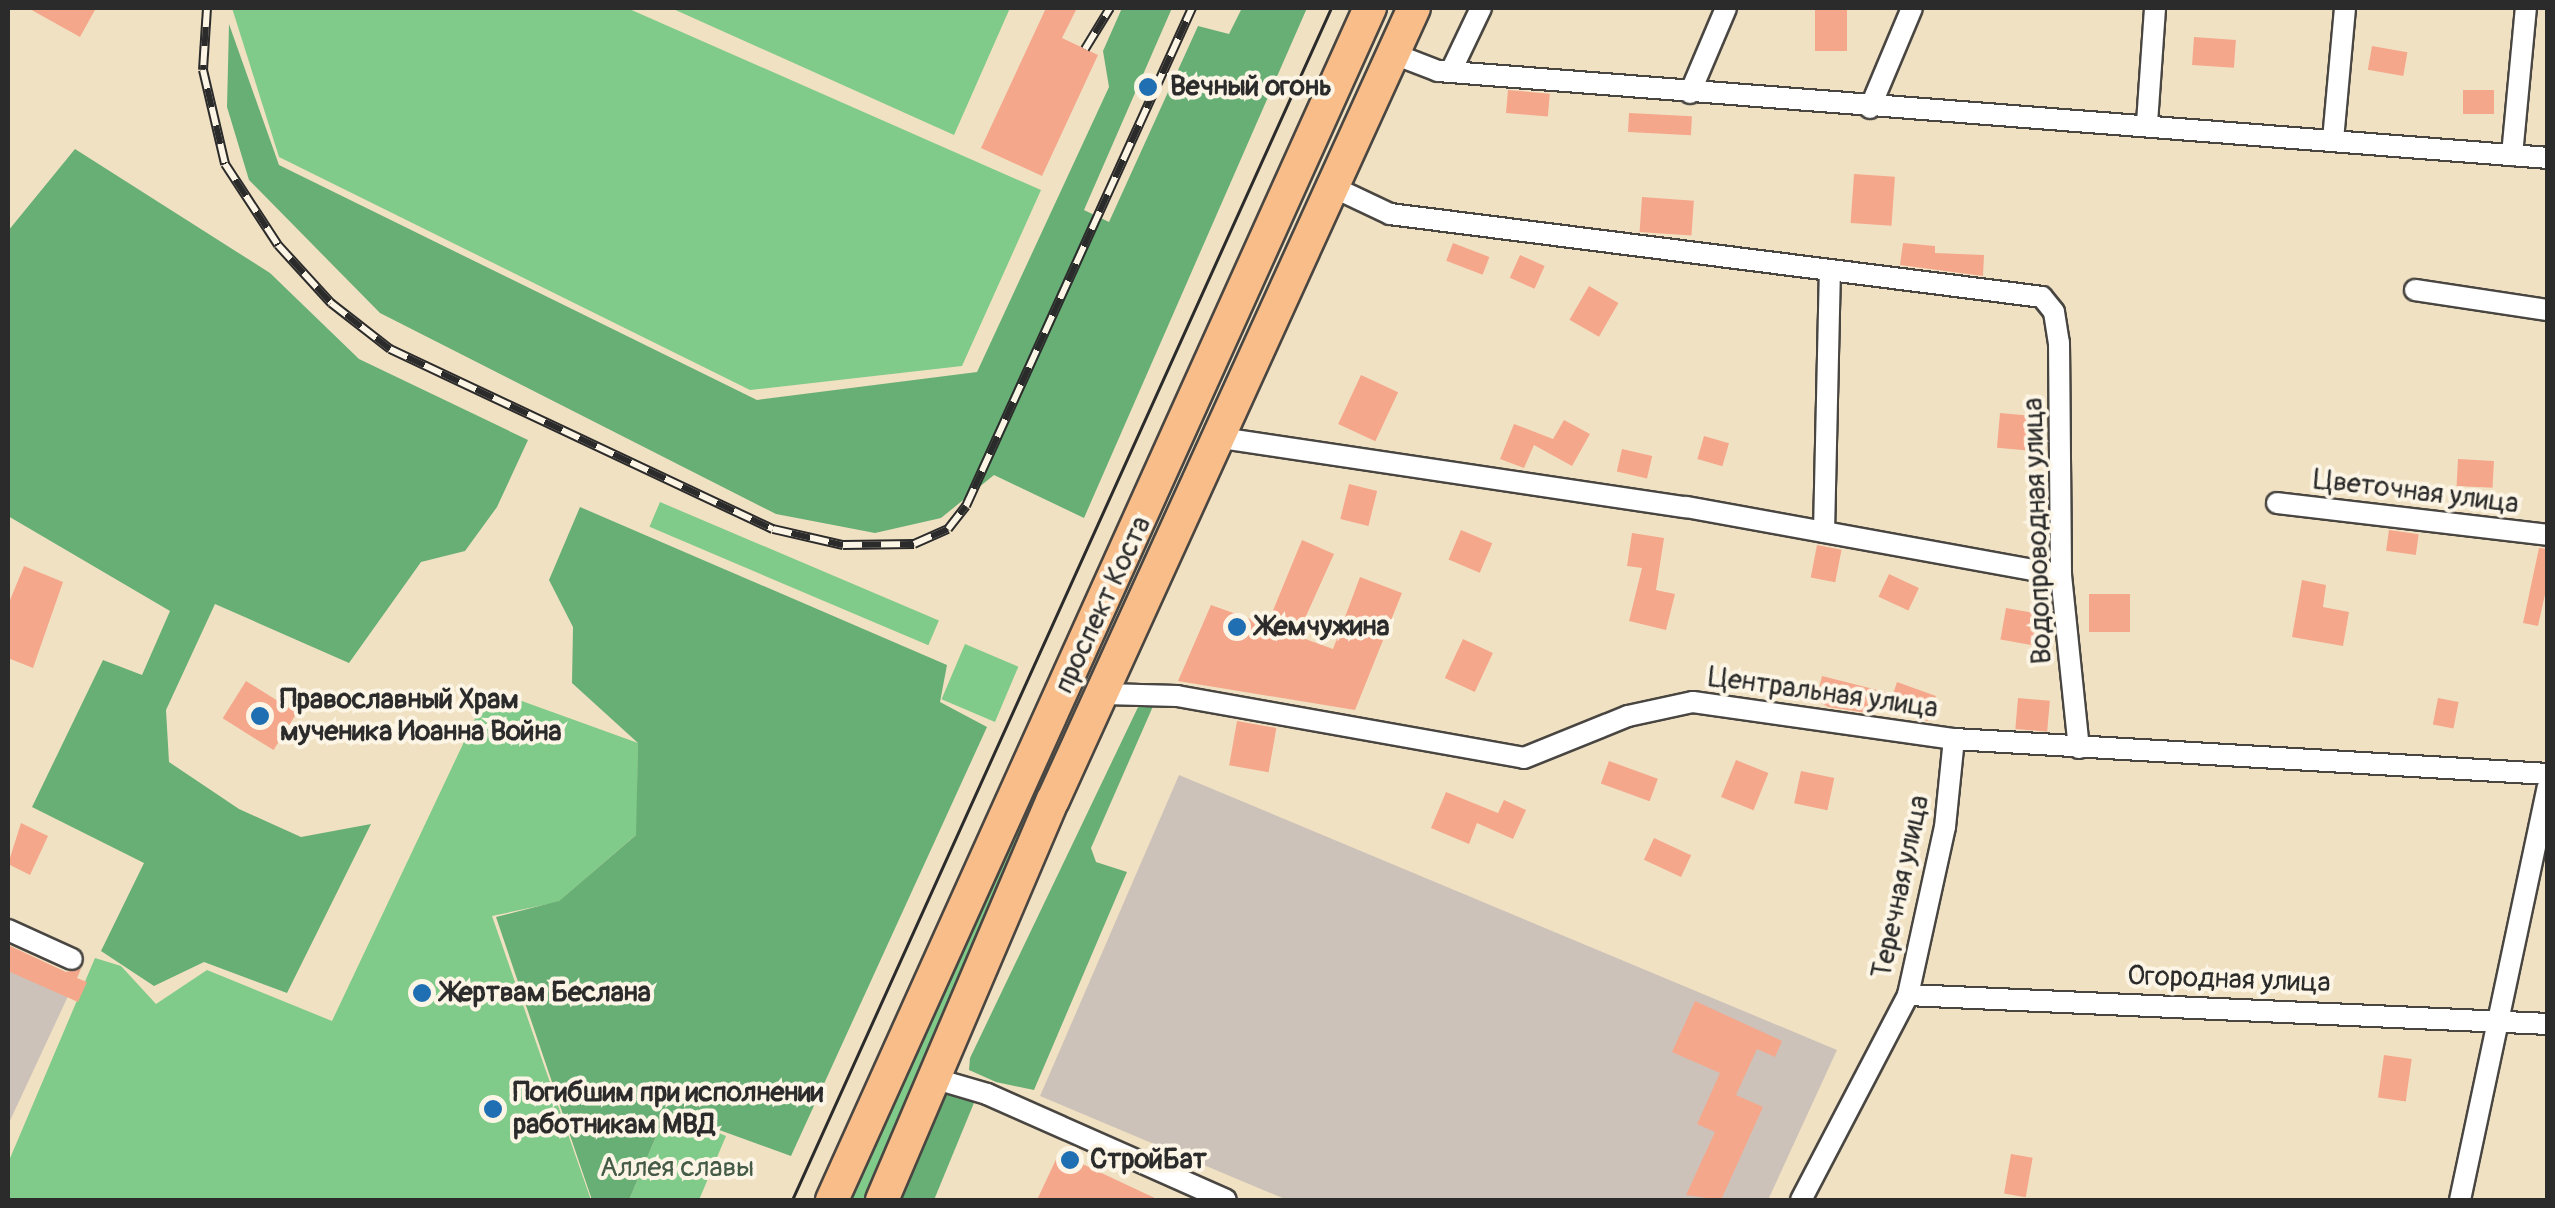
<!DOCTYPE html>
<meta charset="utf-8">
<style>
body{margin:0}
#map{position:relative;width:2555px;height:1208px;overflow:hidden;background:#f1e1c3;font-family:Pangolin,sans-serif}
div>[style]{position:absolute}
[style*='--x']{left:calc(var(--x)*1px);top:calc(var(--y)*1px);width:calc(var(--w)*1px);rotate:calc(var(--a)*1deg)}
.industrial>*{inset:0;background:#cdc2b9}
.green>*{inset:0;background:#80cb89;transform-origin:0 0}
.forest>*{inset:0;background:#68af75}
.building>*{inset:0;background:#f5a78c;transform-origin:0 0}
.roads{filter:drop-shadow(2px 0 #494642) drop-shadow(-2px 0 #494642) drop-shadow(0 2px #494642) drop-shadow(0 -2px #494642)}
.minor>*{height:20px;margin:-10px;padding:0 10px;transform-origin:10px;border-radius:10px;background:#fff}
.primary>*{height:32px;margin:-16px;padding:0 16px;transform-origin:16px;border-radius:16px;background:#f8bd89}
.tram>*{height:2.5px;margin:-1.25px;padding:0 1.25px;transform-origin:1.25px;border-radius:1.25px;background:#2b2b2b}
.rail>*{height:10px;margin-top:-5px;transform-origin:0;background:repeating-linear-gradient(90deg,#fcf5e5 0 19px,#2b2b2b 0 38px);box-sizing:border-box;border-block:2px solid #2b2b2b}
.dots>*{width:28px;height:28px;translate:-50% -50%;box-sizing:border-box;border:5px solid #fcf5e5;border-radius:50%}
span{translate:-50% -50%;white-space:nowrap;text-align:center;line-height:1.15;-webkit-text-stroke:8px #fcf5e5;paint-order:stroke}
.poi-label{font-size:28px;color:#2b2b2b;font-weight:700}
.left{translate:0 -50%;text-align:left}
.street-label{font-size:28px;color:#2b2b2b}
.park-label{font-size:28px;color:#445b47}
.frame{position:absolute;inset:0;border:10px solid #2b2b2b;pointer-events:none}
</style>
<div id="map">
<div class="industrial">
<i style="clip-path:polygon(1179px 775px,1837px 1050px,1768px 1200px,1287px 1200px,1040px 1096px)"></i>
<i style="clip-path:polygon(8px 948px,76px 979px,8px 1125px)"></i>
</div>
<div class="green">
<i style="clip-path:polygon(232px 8px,627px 8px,1041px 190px,962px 366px,750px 390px,279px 157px)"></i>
<i style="clip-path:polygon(671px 8px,1010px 8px,954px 135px)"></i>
<i style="left:660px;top:502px;width:303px;height:27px;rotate:23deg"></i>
<i style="left:965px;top:644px;width:58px;height:60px;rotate:23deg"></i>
<i style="clip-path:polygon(489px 689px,638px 743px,637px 834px,558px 902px,492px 916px,591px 1200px,8px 1200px,8px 1163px,95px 958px,121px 966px,156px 1004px,207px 970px,332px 1021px)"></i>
<i style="clip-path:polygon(1029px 808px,1037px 813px,864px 1200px,846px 1200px)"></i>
<i style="clip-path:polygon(667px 1111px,726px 1136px,699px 1200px,629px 1200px)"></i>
</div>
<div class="forest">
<i style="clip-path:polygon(1122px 8px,1172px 8px,1084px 210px,1109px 222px,1198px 26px,1229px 34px,1242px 8px,1307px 8px,1084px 518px,994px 475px,941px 518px,875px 533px,776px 514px,380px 313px,249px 180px,227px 107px,229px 24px,279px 165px,757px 400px,977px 372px,1109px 87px,1103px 51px)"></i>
<i style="clip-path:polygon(75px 149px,270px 273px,359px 359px,528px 440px,497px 507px,465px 551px,421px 562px,349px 663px,215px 604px,166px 710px,169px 762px,239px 809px,301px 837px,371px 824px,287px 993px,204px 962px,154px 986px,101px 951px,144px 863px,32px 807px,103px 660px,142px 675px,170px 611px,8px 516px,8px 231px)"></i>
<i style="clip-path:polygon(580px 507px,947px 665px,940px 702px,987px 727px,791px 1156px,667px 1111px,629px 1200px,592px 1200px,496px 917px,559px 901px,636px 835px,638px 743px,572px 683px,573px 627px,549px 580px)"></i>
<i style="clip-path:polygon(1140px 703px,1154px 704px,1091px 848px,1096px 862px,1127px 872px,1034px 1090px,996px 1082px,969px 1070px,970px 1058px)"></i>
<i style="clip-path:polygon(945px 1088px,976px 1098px,934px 1200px,892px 1200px)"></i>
</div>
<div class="building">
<i style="clip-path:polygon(28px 8px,96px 8px,80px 37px)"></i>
<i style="clip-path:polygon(1046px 8px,1077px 8px,1062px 38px,1098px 55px,1042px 176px,981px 148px)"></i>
<i style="left:1815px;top:8px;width:32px;height:43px"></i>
<i style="left:2194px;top:37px;width:42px;height:28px;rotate:4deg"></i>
<i style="left:2372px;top:46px;width:36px;height:24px;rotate:10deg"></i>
<i style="left:1508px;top:90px;width:42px;height:23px;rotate:5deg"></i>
<i style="left:2494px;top:90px;width:24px;height:31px;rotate:90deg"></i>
<i style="left:1629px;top:113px;width:63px;height:19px;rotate:3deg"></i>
<i style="left:1854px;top:174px;width:41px;height:49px;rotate:4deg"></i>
<i style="left:1642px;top:197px;width:52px;height:35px;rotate:4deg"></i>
<i style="left:1453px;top:243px;width:39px;height:19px;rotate:21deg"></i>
<i style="clip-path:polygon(1903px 243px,1935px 246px,1935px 253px,1984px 255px,1983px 276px,1900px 265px)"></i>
<i style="left:1520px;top:255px;width:27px;height:25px;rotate:24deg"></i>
<i style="left:1589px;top:286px;width:34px;height:39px;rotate:30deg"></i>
<i style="left:1361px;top:375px;width:41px;height:54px;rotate:25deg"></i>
<i style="left:2000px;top:413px;width:34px;height:35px;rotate:5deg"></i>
<i style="clip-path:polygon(1564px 420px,1590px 434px,1572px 466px,1534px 445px,1524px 468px,1500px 459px,1514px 424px,1553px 439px)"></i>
<i style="left:1704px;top:436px;width:26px;height:24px;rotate:16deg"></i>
<i style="left:1622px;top:449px;width:31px;height:23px;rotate:13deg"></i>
<i style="left:2458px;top:459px;width:36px;height:27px;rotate:3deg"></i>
<i style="left:1349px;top:484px;width:29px;height:36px;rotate:14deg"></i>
<i style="left:1461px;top:530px;width:34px;height:32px;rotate:23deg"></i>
<i style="left:2389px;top:530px;width:30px;height:21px;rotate:8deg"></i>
<i style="clip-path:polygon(1632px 533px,1664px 538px,1656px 590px,1675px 594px,1666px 630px,1629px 621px,1642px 568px,1627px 566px)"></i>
<i style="clip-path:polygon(1302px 540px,1334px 554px,1297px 636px,1333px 649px,1360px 577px,1402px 593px,1355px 710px,1178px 681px,1211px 605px,1267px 625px)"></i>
<i style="left:1817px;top:545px;width:25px;height:33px;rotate:11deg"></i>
<i style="clip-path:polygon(2539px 548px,2548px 549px,2548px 581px,2538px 626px,2523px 623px)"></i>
<i style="clip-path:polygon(24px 566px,63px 582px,33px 668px,8px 658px,8px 605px)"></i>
<i style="left:1889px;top:574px;width:33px;height:25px;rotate:25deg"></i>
<i style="clip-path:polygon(2302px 580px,2326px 585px,2323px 607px,2349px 612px,2343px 646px,2292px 637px)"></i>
<i style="left:2089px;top:594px;width:41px;height:38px"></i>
<i style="left:2006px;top:608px;width:41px;height:32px;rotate:10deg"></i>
<i style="left:1463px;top:639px;width:33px;height:43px;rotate:25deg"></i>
<i style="clip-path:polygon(1822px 676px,1893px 694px,1897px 682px,1936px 696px,1928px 721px,1868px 705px,1867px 713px,1828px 707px,1816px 700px)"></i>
<i style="left:246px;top:681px;width:60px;height:44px;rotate:32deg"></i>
<i style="left:2018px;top:698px;width:32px;height:31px;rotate:5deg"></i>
<i style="left:2438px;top:698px;width:21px;height:27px;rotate:11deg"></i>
<i style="left:1237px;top:721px;width:40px;height:45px;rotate:10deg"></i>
<i style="left:1736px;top:760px;width:35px;height:40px;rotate:22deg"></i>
<i style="left:1609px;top:761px;width:52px;height:24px;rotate:20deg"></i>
<i style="left:1801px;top:771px;width:34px;height:33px;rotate:12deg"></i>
<i style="clip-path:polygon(1446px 792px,1498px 813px,1504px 800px,1526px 810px,1513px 839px,1477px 823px,1469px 844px,1431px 828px)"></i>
<i style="clip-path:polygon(21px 823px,48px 836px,30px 875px,8px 864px)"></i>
<i style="left:1654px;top:838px;width:41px;height:24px;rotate:25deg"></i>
<i style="clip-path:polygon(8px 945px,66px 972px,81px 969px,77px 978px,87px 982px,78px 1002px,8px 971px)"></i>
<i style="clip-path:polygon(1695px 1001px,1782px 1041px,1775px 1057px,1757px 1049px,1736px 1095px,1763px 1107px,1721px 1200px,1686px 1195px,1715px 1132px,1697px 1124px,1720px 1073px,1672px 1052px)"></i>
<i style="left:2384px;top:1055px;width:28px;height:43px;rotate:8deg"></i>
<i style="clip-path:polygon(1059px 1153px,1159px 1200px,1037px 1200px)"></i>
<i style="left:2011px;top:1154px;width:22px;height:40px;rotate:10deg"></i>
</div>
<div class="roads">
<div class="minor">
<i style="--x:1394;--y:54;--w:47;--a:21.1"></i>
<i style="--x:1438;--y:71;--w:1113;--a:4.48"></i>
<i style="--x:1451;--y:71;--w:70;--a:-64.5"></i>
<i style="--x:1690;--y:93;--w:92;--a:-67"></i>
<i style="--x:1870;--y:108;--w:108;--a:-67.2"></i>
<i style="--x:2147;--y:123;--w:115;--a:-86"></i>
<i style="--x:2333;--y:140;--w:133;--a:-84.8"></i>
<i style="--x:2512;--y:155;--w:148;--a:-84.6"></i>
<i style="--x:1333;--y:187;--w:63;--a:25.3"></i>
<i style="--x:1390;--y:214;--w:657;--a:7.25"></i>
<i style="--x:2042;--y:297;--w:19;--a:51"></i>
<i style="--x:2054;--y:312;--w:31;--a:81"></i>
<i style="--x:2059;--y:343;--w:232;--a:89.5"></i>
<i style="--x:2061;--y:575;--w:174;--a:84.1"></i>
<i style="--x:2415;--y:290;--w:134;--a:8.6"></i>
<i style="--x:1222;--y:438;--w:469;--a:8.5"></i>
<i style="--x:1686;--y:507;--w:381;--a:10.3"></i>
<i style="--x:2277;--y:503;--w:273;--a:6.7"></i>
<i style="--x:1824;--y:532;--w:257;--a:-88.7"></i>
<i style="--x:1105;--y:694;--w:72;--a:1.6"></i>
<i style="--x:1177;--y:696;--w:352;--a:10.1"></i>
<i style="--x:1524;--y:758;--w:112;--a:-22"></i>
<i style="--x:1628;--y:716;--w:66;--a:-12.2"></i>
<i style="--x:1693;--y:702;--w:264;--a:8.1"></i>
<i style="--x:1954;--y:739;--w:595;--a:3.37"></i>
<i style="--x:8;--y:930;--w:70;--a:24.4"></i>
<i style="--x:1908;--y:995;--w:641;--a:2.59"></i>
<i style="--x:936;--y:1079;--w:53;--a:16.4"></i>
<i style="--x:987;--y:1094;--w:261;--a:23.9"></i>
<i style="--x:1801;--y:1200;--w:231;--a:-62.4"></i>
<i style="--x:1908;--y:995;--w:172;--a:-77.6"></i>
<i style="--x:1945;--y:827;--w:88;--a:-84.2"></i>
<i style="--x:2460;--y:1200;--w:422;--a:-78"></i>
</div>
<div class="primary">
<i style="--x:832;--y:1200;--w:1308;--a:-65.71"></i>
<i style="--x:882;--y:1200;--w:435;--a:-66.9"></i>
<i style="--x:1053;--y:800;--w:870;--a:-65.5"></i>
</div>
</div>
<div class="tram">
<i style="--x:792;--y:1200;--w:1308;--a:-65.67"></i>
</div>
<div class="rail">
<i style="--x:207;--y:8;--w:62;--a:93.7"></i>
<i style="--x:203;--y:70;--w:97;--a:76.8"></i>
<i style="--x:225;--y:164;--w:97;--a:56.8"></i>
<i style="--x:278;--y:245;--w:79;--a:47.6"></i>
<i style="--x:331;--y:303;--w:75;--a:37.9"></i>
<i style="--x:390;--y:349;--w:423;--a:25.2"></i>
<i style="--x:773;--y:529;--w:72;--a:12.9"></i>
<i style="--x:843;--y:545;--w:71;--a:-0.8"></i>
<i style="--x:914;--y:544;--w:37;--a:-24"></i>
<i style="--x:948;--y:529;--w:29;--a:-52"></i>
<i style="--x:966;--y:506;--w:547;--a:-65.59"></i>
<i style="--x:1085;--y:49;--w:48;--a:-58.6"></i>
</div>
<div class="dots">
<i style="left:1148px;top:87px;background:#1f6fb2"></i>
<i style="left:1237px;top:627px;background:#1f6fb2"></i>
<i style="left:260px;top:716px;background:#1f6fb2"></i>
<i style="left:422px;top:993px;background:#1f6fb2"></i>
<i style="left:493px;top:1109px;background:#1f6fb2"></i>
<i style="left:1070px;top:1160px;background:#1f6fb2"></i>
</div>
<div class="poi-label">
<span class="left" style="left:1170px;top:87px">Вечный огонь</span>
<span class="left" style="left:1257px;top:627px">Жемчужина</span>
<span class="left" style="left:280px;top:716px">Православный Храм<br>мученика Иоанна Война</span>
<span class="left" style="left:442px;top:993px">Жертвам Беслана</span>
<span class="left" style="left:513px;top:1109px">Погибшим при исполнении<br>работникам МВД</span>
<span class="left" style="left:1090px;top:1160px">СтройБат</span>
</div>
<div class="street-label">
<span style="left:2416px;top:492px;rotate:7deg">Цветочная улица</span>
<span style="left:2038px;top:531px;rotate:-92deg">Водопроводная улица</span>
<span style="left:1103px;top:605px;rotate:-65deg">проспект Коста</span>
<span style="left:1823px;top:693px;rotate:8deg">Центральная улица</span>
<span style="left:1901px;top:887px;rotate:-78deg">Теречная улица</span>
<span style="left:2229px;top:980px;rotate:2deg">Огородная улица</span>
</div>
<div class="park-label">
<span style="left:677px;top:1168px">Аллея славы</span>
</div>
<div class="frame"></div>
</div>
